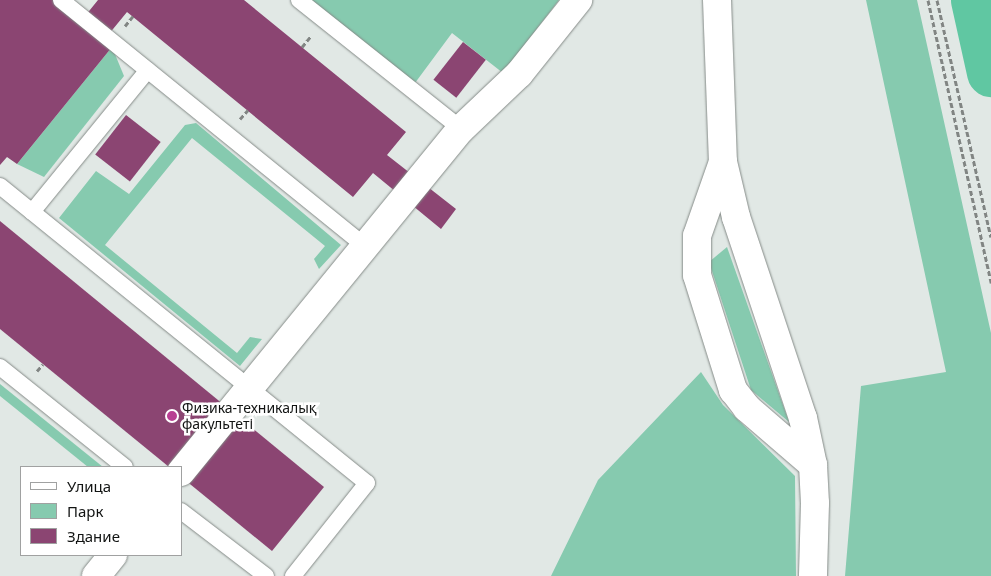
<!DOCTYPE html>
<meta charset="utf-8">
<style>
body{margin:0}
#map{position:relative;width:991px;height:576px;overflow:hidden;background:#e1e8e5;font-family:"Noto Sans",sans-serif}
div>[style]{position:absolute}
.green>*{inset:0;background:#86caaf}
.river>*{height:49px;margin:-24.5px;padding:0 24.5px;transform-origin:24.5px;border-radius:24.5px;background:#60c7a2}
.building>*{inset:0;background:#8b4572;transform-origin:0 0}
.path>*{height:3px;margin-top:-1.5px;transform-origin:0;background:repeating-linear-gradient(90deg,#818583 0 5px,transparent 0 7.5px)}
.roads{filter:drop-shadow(0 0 1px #858b88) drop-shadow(0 0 1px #858b88)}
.lane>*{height:16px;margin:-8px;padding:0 8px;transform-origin:8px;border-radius:8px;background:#fff}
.street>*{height:28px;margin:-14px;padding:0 14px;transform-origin:14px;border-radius:14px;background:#fff}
.dots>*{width:14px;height:14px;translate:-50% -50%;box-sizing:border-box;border:2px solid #fff;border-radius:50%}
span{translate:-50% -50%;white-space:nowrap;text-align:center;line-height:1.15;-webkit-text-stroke:5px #fff;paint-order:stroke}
.poi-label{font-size:14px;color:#121413}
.left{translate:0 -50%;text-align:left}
.legend{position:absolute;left:20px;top:466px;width:162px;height:90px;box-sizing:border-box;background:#fff;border:1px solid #a0a1a1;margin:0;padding:6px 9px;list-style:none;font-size:15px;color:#121413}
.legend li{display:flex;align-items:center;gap:10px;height:25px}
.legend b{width:25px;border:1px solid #a0a1a1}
</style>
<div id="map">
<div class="green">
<div style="clip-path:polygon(310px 0,559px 0,503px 73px,452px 33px,415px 83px)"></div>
<div style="clip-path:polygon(866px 0,917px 0,991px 333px,991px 576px,845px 576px,861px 386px,946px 372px)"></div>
<div style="clip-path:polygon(112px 47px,124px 76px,44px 177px,17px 164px)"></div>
<div style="clip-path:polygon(196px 123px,341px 245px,319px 269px,314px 259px,325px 246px,192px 138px,105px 245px,237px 353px,250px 337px,262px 339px,240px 366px,59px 218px,96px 171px,129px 194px,185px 125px)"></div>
<div style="clip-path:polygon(727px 247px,789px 422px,751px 390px,709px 262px)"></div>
<div style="clip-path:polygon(701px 372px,723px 405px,795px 476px,796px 576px,551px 576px,598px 480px)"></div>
<div style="clip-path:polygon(0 384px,103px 467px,88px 467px,0 396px)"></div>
</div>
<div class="river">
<div style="left:975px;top:0;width:74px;rotate:77.5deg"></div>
</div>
<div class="building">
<div style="clip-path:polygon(0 0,55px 0,81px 21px,98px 0,244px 0,406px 132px,387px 155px,456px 209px,441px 229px,373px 173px,353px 197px,127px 12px,104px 40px,112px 47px,17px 164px,7px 157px,0 165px)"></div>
<div style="left:463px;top:42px;width:29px;height:48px;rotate:38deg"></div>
<div style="left:126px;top:115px;width:44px;height:50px;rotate:38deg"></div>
<div style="clip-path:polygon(0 221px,324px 487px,272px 551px,0 329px)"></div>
</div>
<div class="path">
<div style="left:928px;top:0;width:290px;rotate:77.4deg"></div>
<div style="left:937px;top:0;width:243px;rotate:77.2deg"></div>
<div style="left:125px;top:26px;width:13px;rotate:-51deg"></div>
<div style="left:302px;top:47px;width:14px;rotate:-51deg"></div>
<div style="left:240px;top:119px;width:12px;rotate:-48deg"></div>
<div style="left:37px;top:371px;width:9px;rotate:-49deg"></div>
</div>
<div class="roads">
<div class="lane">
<div style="left:61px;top:0;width:391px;rotate:39deg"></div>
<div style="left:299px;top:0;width:207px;rotate:38.5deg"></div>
<div style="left:0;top:186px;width:472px;rotate:39deg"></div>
<div style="left:367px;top:483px;width:119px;rotate:128.5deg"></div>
<div style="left:32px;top:212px;width:183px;rotate:-50.8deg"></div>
<div style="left:0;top:367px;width:160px;rotate:38.7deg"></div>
<div style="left:181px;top:511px;width:107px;rotate:37.4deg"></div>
</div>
<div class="street">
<div style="left:717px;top:0;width:162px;rotate:87.9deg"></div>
<div style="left:723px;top:162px;width:57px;rotate:76.7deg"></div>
<div style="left:736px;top:217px;width:212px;rotate:71.6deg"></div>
<div style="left:803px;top:418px;width:48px;rotate:78deg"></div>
<div style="left:813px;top:465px;width:38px;rotate:87deg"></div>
<div style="left:815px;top:503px;width:73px;rotate:91.6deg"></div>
<div style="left:723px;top:162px;width:78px;rotate:109.4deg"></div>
<div style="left:697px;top:236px;width:39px;rotate:90deg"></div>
<div style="left:697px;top:275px;width:121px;rotate:72.6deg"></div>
<div style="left:733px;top:390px;width:23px;rotate:52deg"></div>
<div style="left:747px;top:408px;width:87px;rotate:40.8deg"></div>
<div style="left:181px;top:472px;width:443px;rotate:-50.8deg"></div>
<div style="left:461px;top:129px;width:80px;rotate:-43.5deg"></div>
<div style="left:519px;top:74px;width:95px;rotate:-51.4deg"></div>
<div style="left:96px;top:576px;width:27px;rotate:-51deg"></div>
</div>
</div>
<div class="dots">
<div style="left:172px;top:416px;background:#b83f92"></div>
</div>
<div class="poi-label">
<span class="left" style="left:182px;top:416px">Физика-техникалық<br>факультеті</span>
</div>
<ul class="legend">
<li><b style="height:6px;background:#fff"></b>Улица</li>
<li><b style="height:14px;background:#86caaf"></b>Парк</li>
<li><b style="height:14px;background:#8b4572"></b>Здание</li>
</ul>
</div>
